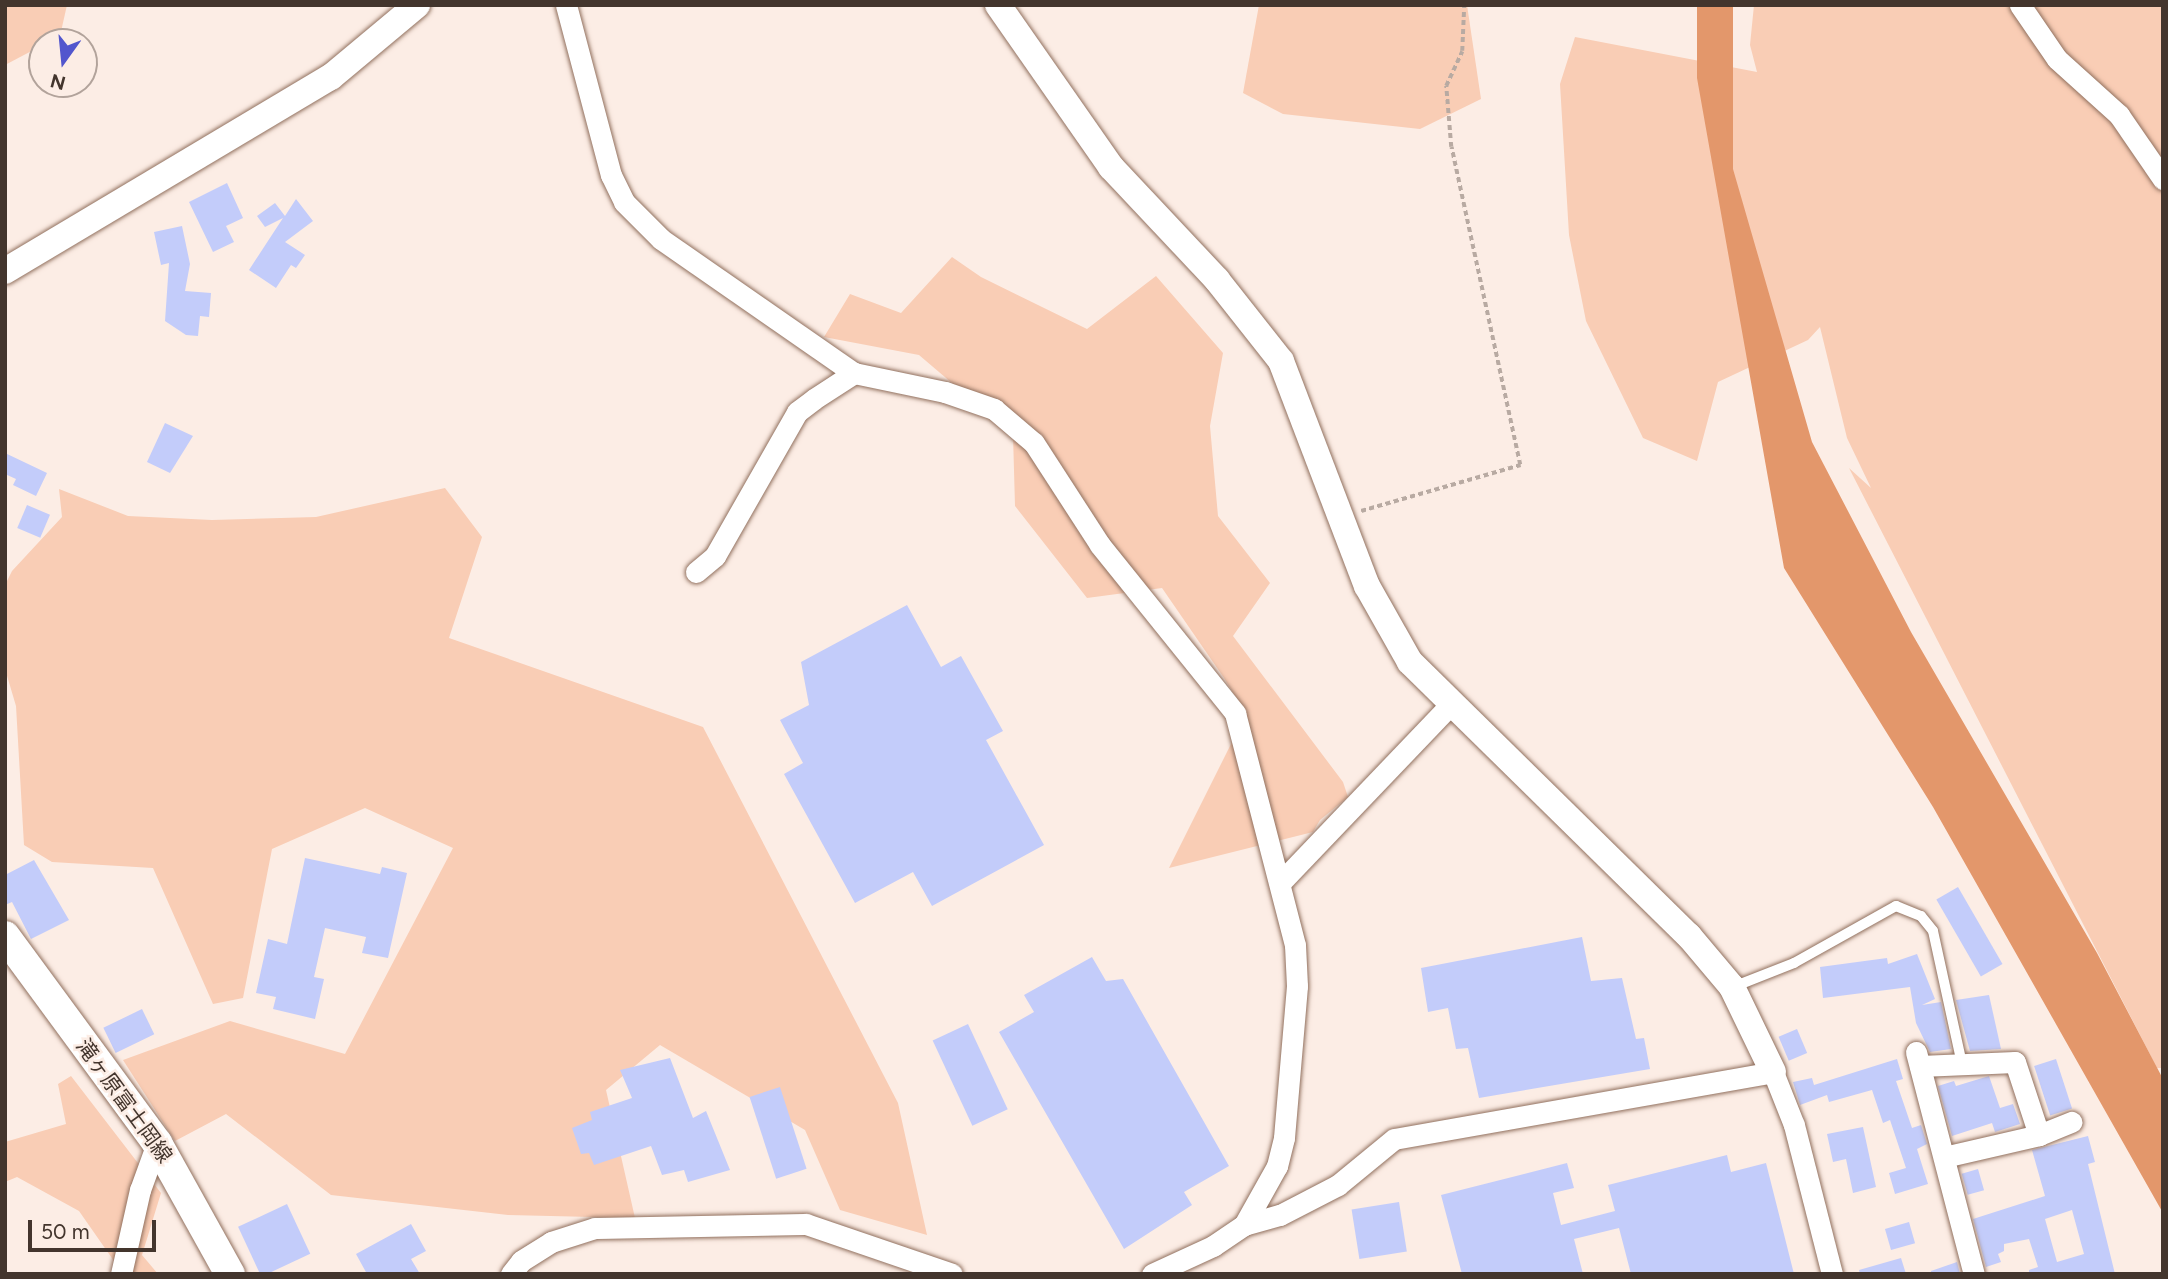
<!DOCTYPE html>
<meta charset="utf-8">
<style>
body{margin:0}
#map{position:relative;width:2168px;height:1279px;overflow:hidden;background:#fcede5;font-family:Figtree,"Noto Sans JP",sans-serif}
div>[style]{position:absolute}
.green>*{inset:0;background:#f9cdb5}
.water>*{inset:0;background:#e3976b}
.building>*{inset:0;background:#c3ccfa;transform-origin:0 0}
.path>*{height:3.5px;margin-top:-1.75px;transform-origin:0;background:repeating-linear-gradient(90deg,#b8aaa2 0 5px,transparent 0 8.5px)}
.roads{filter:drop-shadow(0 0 2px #91705e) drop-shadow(0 0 2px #91705e)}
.service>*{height:10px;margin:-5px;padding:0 5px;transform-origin:5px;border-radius:5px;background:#fff}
.minor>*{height:21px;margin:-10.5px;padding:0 10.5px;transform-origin:10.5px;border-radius:10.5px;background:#fff}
.tertiary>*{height:26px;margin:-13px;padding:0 13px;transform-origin:13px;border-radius:13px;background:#fff}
.secondary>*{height:30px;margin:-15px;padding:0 15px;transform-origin:15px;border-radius:15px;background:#fff}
span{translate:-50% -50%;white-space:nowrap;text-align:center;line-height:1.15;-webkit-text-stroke:5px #fcede5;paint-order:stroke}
.street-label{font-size:21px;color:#43352d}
.frame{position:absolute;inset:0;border:7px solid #43352d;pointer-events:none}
.north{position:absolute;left:28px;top:28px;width:70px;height:70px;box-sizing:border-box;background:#fcede5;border:2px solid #b2a39b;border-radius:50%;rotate:195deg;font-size:19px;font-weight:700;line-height:28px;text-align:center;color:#43352d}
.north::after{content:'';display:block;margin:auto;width:24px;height:32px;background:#5256cd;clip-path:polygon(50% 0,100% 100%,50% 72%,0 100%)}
.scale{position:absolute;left:28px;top:1220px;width:128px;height:32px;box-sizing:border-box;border:4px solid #43352d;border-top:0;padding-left:9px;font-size:21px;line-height:24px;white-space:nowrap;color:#43352d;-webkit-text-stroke:5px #fcede5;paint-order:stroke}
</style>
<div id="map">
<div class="green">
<div style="clip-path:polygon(5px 5px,67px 5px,60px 36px,5px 65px)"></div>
<div style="clip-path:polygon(1259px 5px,1467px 5px,1481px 99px,1420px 129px,1283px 114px,1243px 93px)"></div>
<div style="clip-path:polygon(1754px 5px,2163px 5px,2163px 1068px,2157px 1068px,1849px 468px,1871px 488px,1847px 438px,1820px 327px,1808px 340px,1718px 382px,1697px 461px,1643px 438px,1586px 321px,1569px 235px,1560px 84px,1575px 37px,1757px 72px,1750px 45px)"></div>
<div style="clip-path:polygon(952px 257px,981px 277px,1087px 329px,1156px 276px,1223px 353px,1210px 426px,1218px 516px,1270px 583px,1233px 636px,1343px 782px,1348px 797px,1320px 820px,1313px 832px,1169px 868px,1246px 714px,1224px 678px,1162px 588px,1087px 598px,1015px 506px,1013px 435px,919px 355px,824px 337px,850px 294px,901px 313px)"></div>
<div style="clip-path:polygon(445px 488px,482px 537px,449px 638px,703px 727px,898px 1103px,927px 1235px,840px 1210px,805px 1130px,660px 1045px,606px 1090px,635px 1218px,508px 1215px,331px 1195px,226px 1114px,175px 1141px,123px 1060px,230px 1021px,345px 1054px,453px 848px,365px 808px,272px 849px,243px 998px,213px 1004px,153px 868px,52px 862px,24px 845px,16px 706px,5px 669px,5px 585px,12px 571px,62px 517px,59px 489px,128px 516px,212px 520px,316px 517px)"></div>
<div style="clip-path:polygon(71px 1076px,161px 1193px,142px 1255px,158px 1274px,117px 1274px,116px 1264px,79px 1211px,17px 1177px,5px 1182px,5px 1142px,66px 1124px,58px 1084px)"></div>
</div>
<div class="water">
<div style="clip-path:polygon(1697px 5px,1733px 5px,1733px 169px,1812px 442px,1911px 632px,2097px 953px,2163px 1079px,2163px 1213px,1933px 807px,1784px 568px,1697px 78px)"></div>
</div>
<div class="building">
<div style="clip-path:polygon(227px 183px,243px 218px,226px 226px,234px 242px,213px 252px,189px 202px)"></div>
<div style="clip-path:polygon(296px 199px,313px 221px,285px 242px,305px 255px,296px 268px,291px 265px,276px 288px,249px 270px,283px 218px,265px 227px,257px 216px,275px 203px,285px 216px)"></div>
<div style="clip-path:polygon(182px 226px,190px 264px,185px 291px,211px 293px,209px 317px,200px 316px,198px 336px,186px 335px,165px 321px,169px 263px,161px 265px,154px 232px)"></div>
<div style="clip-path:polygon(165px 423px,193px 436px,170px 473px,147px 462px)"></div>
<div style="clip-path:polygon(5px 453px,47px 473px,36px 496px,13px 485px,16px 479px,5px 474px)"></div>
<div style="left:27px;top:505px;width:25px;height:25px;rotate:23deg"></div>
<div style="clip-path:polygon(907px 605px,941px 667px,961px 656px,1003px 731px,986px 740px,1044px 845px,932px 906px,913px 872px,855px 903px,784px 774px,803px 763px,780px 720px,809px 705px,801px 662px)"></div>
<div style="clip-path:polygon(305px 858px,380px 874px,382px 867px,407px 873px,388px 958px,362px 953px,366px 937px,325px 928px,314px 977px,324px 979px,315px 1019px,273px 1009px,276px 997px,256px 993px,268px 939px,287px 944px)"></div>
<div style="clip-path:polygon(34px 860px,69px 920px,31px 939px,12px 902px,5px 905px,5px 875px)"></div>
<div style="left:1958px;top:887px;width:89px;height:25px;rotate:60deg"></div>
<div style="clip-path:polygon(1582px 937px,1591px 981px,1622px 978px,1636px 1039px,1644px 1038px,1650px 1069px,1479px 1098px,1468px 1048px,1456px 1049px,1448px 1008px,1428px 1012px,1421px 968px)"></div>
<div style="clip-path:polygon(1917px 954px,1935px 999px,1922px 1005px,1941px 1002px,1951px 1049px,1930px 1052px,1916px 1023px,1910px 987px,1823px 998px,1820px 967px,1887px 958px,1888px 964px)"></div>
<div style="clip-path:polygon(1092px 957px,1106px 981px,1123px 979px,1229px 1166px,1184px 1192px,1192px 1205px,1124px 1249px,999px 1032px,1034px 1012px,1024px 995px)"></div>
<div style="clip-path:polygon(1989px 995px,2001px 1049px,1970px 1051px,1956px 1000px)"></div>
<div style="left:142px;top:1009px;width:28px;height:43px;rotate:64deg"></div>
<div style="left:968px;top:1024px;width:94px;height:39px;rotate:65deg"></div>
<div style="left:1797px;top:1029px;width:26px;height:20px;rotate:67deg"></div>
<div style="clip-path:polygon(670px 1058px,693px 1118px,706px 1111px,730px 1170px,688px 1182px,684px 1170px,662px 1175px,651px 1146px,594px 1165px,589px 1153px,581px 1154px,572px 1128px,592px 1120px,590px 1112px,632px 1098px,620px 1070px)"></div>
<div style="clip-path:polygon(1897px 1059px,1903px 1079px,1896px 1081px,1912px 1128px,1921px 1125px,1927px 1144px,1917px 1149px,1928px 1184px,1895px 1194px,1889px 1173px,1906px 1168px,1890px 1120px,1883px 1123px,1872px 1090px,1829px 1102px,1827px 1095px,1800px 1105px,1793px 1082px,1812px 1078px,1814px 1085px)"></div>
<div style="left:2056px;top:1059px;width:52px;height:23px;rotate:72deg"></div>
<div style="clip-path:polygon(1989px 1076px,2000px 1108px,2013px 1104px,2020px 1124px,1995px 1132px,1992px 1123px,1952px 1136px,1938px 1086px,1954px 1081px,1956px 1086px)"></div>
<div style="left:780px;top:1087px;width:86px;height:32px;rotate:72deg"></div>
<div style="clip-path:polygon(1863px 1127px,1876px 1187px,1853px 1193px,1846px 1159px,1833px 1162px,1827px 1134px)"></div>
<div style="clip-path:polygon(evenodd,2088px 1136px,2095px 1162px,2088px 1164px,2115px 1274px,2029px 1274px,2029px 1270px,2038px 1267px,2029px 1239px,2004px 1244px,2004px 1251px,1998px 1254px,2001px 1262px,1986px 1267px,1973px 1219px,2045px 1196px,2032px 1150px,2088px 1136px,2072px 1210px,2084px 1254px,2057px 1262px,2045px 1219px,2072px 1210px)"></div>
<div style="clip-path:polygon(1727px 1155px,1731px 1172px,1766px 1163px,1794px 1274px,1631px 1274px,1619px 1228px,1574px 1239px,1583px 1274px,1462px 1274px,1441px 1195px,1567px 1163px,1574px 1188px,1553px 1193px,1561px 1225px,1615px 1211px,1608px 1185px)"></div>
<div style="left:1978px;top:1169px;width:22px;height:17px;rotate:74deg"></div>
<div style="left:1399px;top:1202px;width:50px;height:48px;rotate:81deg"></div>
<div style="left:287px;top:1204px;width:55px;height:54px;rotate:65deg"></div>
<div style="left:1909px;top:1222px;width:22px;height:25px;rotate:74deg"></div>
<div style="clip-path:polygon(411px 1224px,426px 1251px,411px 1259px,420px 1274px,367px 1274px,356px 1254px)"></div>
<div style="clip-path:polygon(1901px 1258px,1906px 1274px,1860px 1274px,1859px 1270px)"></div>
<div style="clip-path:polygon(1957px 1262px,1960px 1274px,1931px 1274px,1931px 1271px)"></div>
</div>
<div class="path">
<div style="left:1361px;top:511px;width:166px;rotate:-16.1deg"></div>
<div style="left:1520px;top:465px;width:325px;rotate:-102.2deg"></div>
<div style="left:1451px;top:147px;width:61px;rotate:-94.7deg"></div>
<div style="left:1446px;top:86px;width:38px;rotate:-65deg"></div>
<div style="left:1462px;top:51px;width:46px;rotate:-87.5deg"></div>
</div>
<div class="roads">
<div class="service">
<div style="left:1733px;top:987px;width:66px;rotate:-21.5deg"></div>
<div style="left:1794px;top:963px;width:117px;rotate:-29.2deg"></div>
<div style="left:1896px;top:906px;width:27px;rotate:22deg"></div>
<div style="left:1921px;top:916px;width:19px;rotate:51deg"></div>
<div style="left:1933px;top:931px;width:136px;rotate:77.7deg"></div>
</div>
<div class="minor">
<div style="left:566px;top:5px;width:176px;rotate:75.2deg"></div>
<div style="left:611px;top:175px;width:30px;rotate:64deg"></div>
<div style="left:624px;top:202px;width:52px;rotate:45deg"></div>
<div style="left:661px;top:239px;width:235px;rotate:34.8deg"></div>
<div style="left:2020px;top:5px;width:65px;rotate:55.6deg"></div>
<div style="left:2057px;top:59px;width:84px;rotate:42.1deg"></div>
<div style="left:2119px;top:115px;width:78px;rotate:55.5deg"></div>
<div style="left:696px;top:572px;width:25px;rotate:-40deg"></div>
<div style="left:715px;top:556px;width:166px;rotate:-60.3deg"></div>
<div style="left:797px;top:412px;width:21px;rotate:-37deg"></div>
<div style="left:814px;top:399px;width:48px;rotate:-33deg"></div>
<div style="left:854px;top:373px;width:93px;rotate:11.8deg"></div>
<div style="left:945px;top:392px;width:52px;rotate:19.1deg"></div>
<div style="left:994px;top:409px;width:52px;rotate:40.4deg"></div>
<div style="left:1034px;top:443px;width:121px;rotate:57.1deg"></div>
<div style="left:1100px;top:545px;width:216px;rotate:51.2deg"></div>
<div style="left:1235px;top:713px;width:240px;rotate:75.5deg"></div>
<div style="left:1295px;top:945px;width:41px;rotate:87.2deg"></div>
<div style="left:1297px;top:986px;width:153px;rotate:94.9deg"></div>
<div style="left:1284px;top:1138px;width:29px;rotate:104deg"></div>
<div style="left:1277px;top:1166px;width:68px;rotate:119.2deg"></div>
<div style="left:1244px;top:1225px;width:37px;rotate:146deg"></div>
<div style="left:1213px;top:1246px;width:67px;rotate:155.3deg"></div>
<div style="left:1281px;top:882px;width:246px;rotate:-46.3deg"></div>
<div style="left:1916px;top:1052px;width:229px;rotate:75.4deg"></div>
<div style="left:1920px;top:1066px;width:95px;rotate:-2.4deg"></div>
<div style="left:2015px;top:1062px;width:77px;rotate:71.8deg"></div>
<div style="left:1944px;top:1157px;width:98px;rotate:-13deg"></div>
<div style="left:2039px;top:1135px;width:35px;rotate:-22deg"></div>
<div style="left:1244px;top:1225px;width:37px;rotate:-16deg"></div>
<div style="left:1280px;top:1215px;width:65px;rotate:-27.3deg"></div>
<div style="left:1338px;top:1185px;width:72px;rotate:-39.4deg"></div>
<div style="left:1394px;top:1139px;width:385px;rotate:-10deg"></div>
<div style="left:1773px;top:1072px;width:57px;rotate:68.4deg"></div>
<div style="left:1794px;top:1125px;width:154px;rotate:75.7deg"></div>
<div style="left:121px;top:1274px;width:86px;rotate:-77.3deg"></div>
<div style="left:140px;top:1190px;width:50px;rotate:-70.1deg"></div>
<div style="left:511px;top:1274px;width:16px;rotate:-52deg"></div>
<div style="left:521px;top:1261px;width:36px;rotate:-32deg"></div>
<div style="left:551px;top:1242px;width:46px;rotate:-17.7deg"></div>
<div style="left:595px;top:1228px;width:211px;rotate:-1.1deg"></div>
<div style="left:806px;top:1224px;width:154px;rotate:18.9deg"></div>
</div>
<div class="tertiary">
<div style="left:998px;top:5px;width:198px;rotate:55.1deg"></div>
<div style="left:1111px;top:167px;width:155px;rotate:46.8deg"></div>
<div style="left:1217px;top:280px;width:103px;rotate:51.7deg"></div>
<div style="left:1281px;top:361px;width:241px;rotate:69.1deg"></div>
<div style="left:1367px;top:586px;width:87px;rotate:60.5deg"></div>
<div style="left:1410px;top:662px;width:391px;rotate:44.5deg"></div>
<div style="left:1689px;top:936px;width:67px;rotate:49.9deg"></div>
<div style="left:1732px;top:987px;width:94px;rotate:64.2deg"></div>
<div style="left:5px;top:271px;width:379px;rotate:-30.8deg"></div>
<div style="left:331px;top:77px;width:112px;rotate:-39.9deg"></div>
</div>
<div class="secondary">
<div style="left:5px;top:936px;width:257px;rotate:53.7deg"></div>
<div style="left:157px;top:1143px;width:150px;rotate:60.9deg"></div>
</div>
</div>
<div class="street-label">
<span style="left:124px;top:1101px;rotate:54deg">滝ヶ原富士岡線</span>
</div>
<div class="frame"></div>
<div class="north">N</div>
<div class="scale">50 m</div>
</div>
